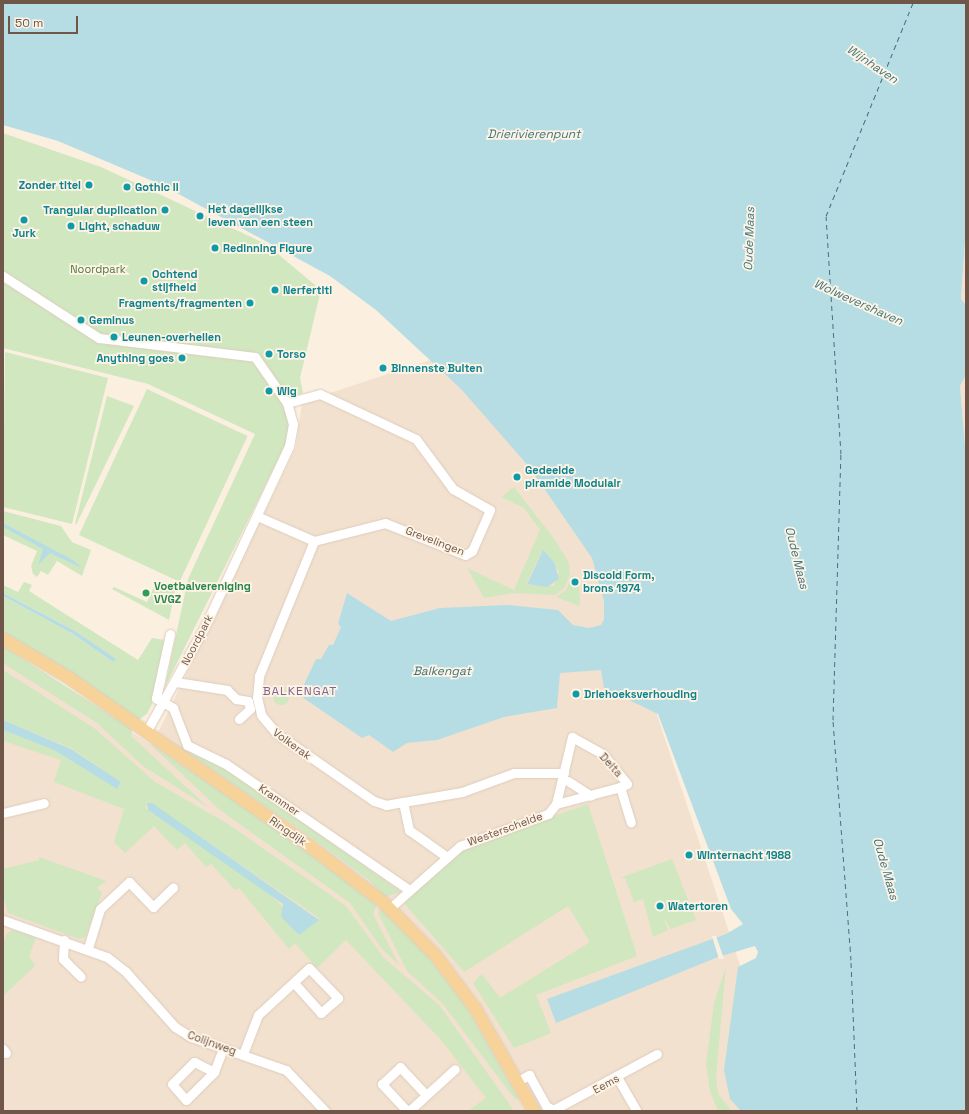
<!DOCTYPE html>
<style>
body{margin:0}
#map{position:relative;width:969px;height:1114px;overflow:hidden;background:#fbf0e0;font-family:"Space Grotesk",sans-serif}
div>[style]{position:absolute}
.residential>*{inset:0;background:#f2e1cf}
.green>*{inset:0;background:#d0e7c0;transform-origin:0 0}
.round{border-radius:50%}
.water>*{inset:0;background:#b6dde3}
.pier>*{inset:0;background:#fbf0e0}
.ferry>*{height:1px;margin-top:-0.5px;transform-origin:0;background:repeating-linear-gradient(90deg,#41737c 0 5px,transparent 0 9px)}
.roads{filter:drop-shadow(0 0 1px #deccbd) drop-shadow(0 0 1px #deccbd)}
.minor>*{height:9px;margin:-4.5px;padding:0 4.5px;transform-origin:4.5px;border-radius:4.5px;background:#fff}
.major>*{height:12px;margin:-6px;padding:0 6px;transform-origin:6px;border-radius:6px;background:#f7d39a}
.dots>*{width:11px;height:11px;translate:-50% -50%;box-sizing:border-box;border:2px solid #fef4e5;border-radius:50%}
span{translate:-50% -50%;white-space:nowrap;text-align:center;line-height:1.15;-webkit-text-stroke:3.5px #fef4e5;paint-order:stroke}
.culture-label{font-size:11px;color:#0d838f;font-weight:700}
.right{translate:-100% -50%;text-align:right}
.left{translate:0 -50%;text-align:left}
.park-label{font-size:11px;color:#557a44}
.street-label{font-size:11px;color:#705649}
.leisure-label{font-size:11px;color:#27864d;font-weight:700}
.water-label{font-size:12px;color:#41737c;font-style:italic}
.neighbourhood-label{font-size:12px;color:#826493;letter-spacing:1px}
.frame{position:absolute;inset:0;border:4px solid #705649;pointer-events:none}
.scale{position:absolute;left:8px;top:16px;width:70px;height:18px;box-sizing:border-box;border:2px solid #705649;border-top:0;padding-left:5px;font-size:12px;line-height:14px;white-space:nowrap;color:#705649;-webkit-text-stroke:3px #fef4e5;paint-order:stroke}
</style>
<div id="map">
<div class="residential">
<div style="clip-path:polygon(966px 227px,966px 305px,961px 299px)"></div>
<div style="clip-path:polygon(437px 358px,604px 555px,743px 974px,795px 1111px,3px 1111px,3px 652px,152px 745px,296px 447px,302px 402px)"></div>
<div style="clip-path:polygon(966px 375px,966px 457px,960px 386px)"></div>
</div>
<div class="green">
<div style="clip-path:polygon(3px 133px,101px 167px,266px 244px,321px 290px,300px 378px,303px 393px,295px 396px,285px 446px,165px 687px,188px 579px,255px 434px,148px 384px,3px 348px)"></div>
<div style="clip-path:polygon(5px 352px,108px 378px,72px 524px,3px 507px)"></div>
<div style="left:147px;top:389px;width:111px;height:161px;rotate:25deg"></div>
<div style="clip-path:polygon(107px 396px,134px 406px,76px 525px,75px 524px)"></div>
<div style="clip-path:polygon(evenodd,514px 487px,555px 540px,569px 563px,570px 575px,564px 588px,555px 595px,513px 593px,484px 598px,467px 568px,514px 590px,540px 530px,524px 508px,501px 497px,514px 487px,541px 553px,559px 571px,554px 586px,526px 584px,541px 553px)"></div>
<div style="clip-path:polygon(3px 511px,61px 526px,72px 542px,91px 550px,82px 576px,57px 561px,48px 575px,41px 571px,37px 577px,33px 574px,31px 566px,37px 551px,3px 535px)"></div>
<div style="clip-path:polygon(573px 574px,579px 584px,580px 606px,556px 597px,566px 590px)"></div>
<div style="clip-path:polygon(157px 581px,175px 591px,169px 620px,112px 589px,114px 587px,147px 602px)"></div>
<div style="clip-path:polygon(24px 582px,32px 585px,29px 591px,138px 660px,152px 638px,165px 640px,152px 704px,147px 714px,137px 721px,3px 633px,3px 596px,73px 634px,113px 662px,115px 659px,75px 631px,3px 593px,3px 585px,18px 592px)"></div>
<div style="clip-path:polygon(3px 646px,132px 729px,131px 736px,208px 807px,143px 766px,97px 723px,3px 663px)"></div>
<div style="clip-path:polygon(evenodd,3px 670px,94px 728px,155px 782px,228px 824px,346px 906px,384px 958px,440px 1006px,514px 1111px,468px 1111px,486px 1098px,442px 1041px,346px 940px,317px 968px,295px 943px,289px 949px,239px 888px,235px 890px,211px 864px,206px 867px,185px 843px,177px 850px,154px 826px,125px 853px,114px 842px,124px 809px,54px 782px,61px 760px,3px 741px,3px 730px,54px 750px,117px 789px,121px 782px,71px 748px,3px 720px,3px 670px,149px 802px,319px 918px,319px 920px,283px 907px,270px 894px,148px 810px,145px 807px,149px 802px)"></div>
<div class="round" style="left:273px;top:689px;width:16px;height:16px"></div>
<div style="clip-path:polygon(170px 741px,229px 770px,401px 892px,384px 897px,370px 881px,308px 835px)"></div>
<div style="clip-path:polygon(149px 743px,266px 822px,377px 904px,373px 914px,399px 965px,382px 949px,350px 903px,220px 810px)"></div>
<div style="clip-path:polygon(588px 804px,637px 956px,536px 995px,551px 1033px,514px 1048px,473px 983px,482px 974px,500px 998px,590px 942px,568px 906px,464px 972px,403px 902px,465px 847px)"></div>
<div style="clip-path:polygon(39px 857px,106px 881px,97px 888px,102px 893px,85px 937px,79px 939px,8px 913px,3px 896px,3px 869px,39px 860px)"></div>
<div style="clip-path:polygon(672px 859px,696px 920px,671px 929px,663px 917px,668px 930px,653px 937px,643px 899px,634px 902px,625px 878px,620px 878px)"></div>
<div style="clip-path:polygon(381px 907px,425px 953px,464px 1003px,519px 1099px,515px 1099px,442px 1003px,407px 971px,378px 913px)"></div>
<div style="clip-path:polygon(13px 930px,36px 938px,29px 956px,35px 966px,3px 996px,3px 944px,7px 933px)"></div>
<div style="clip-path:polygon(726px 967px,716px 1076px,718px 1094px,732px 1111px,718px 1111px,710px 1091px,706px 1064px,714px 1003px)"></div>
</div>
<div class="water">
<div style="clip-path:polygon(3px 3px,966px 3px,966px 227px,961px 299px,966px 305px,966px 375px,960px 386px,966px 457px,966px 1111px,741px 1111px,730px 1099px,724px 1070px,738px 967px,756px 958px,758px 952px,755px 946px,718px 957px,556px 1023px,547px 999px,726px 934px,743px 924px,731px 909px,658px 714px,604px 688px,601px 670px,560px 673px,557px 708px,504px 717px,437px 740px,407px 743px,393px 752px,369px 735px,362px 738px,299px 695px,316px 659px,321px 659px,329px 645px,333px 645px,341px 627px,338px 624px,347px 593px,391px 621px,440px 608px,507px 605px,558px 610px,573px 625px,589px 628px,601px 625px,604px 619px,604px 601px,592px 558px,530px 468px,461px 389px,376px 310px,330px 276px,162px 185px,58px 141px,3px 125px)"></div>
<div style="clip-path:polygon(3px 523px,73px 560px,82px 568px,50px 553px,38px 565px,43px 549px,3px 527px)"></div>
<div style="clip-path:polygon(543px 550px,554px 562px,559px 579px,547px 587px,527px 584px)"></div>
<div style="clip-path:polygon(3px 593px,75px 631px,116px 659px,113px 662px,73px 634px,3px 596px)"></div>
<div style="clip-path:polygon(3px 720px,71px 749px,121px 782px,117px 789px,54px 750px,3px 730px)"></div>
<div style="clip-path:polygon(147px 803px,152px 803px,319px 920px,299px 935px,281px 917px,283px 904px,148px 810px)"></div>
</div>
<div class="pier">
<div style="clip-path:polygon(712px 936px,716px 936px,724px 959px,719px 959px)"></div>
</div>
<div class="ferry">
<div style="left:857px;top:1111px;width:151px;rotate:-92.3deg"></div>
<div style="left:851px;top:960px;width:241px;rotate:-94.3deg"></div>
<div style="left:833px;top:720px;width:266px;rotate:-88.3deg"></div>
<div style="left:841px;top:454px;width:238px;rotate:-93.6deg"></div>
<div style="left:826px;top:216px;width:230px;rotate:-67.8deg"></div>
</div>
<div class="roads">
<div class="minor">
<div style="left:3px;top:276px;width:114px;rotate:32.9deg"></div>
<div style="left:99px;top:338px;width:157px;rotate:6.9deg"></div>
<div style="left:255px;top:357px;width:56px;rotate:55.2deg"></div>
<div style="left:287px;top:403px;width:22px;rotate:74deg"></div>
<div style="left:293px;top:424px;width:22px;rotate:100deg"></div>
<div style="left:289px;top:446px;width:201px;rotate:115deg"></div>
<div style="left:204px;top:628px;width:119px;rotate:119.1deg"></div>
<div style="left:257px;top:516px;width:62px;rotate:23.7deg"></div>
<div style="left:314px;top:541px;width:73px;rotate:-14.2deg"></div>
<div style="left:385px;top:523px;width:86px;rotate:21.8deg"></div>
<div style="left:465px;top:555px;width:8px;rotate:-30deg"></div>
<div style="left:472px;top:551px;width:45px;rotate:-66.3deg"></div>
<div style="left:490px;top:510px;width:43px;rotate:-150.4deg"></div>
<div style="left:453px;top:489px;width:62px;rotate:-126.5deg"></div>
<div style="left:416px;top:439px;width:106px;rotate:-154.9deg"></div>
<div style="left:320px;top:394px;width:34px;rotate:165deg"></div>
<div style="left:314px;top:541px;width:146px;rotate:112.2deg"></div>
<div style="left:259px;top:676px;width:21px;rotate:95deg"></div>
<div style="left:257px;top:697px;width:18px;rotate:77deg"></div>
<div style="left:261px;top:715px;width:23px;rotate:50deg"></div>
<div style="left:276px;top:733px;width:119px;rotate:34.8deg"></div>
<div style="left:374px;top:801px;width:13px;rotate:18deg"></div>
<div style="left:386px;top:805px;width:17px;rotate:-10deg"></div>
<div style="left:403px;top:802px;width:29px;rotate:78deg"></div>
<div style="left:409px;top:830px;width:47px;rotate:35.4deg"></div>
<div style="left:170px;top:634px;width:66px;rotate:102.3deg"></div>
<div style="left:156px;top:698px;width:20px;rotate:30deg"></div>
<div style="left:173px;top:708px;width:40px;rotate:69deg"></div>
<div style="left:187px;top:745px;width:43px;rotate:26deg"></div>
<div style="left:226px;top:764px;width:222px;rotate:34.5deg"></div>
<div style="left:176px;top:682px;width:52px;rotate:8.9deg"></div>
<div style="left:227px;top:690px;width:13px;rotate:45deg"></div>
<div style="left:236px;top:699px;width:12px;rotate:9deg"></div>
<div style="left:248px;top:701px;width:8px;rotate:76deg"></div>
<div style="left:250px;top:709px;width:15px;rotate:138deg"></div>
<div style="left:568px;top:781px;width:27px;rotate:33deg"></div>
<div style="left:403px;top:802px;width:60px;rotate:-9.6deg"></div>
<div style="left:462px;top:792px;width:55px;rotate:-20.1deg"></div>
<div style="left:514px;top:773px;width:50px"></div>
<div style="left:556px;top:804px;width:69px;rotate:-76.6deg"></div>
<div style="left:572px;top:737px;width:35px;rotate:29deg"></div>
<div style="left:603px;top:754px;width:38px;rotate:51deg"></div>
<div style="left:627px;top:784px;width:8px;rotate:157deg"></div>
<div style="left:620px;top:787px;width:37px;rotate:73deg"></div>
<div style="left:3px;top:813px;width:42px;rotate:-13.7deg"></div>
<div style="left:390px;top:908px;width:94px;rotate:-41.5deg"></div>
<div style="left:460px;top:846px;width:94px;rotate:-20deg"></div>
<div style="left:548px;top:814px;width:13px;rotate:-51deg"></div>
<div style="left:556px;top:804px;width:66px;rotate:-14.9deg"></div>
<div style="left:3px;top:920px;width:110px;rotate:19.6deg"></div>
<div style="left:107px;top:957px;width:24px;rotate:38deg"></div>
<div style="left:126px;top:972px;width:74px;rotate:48.3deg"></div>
<div style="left:175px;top:1027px;width:19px;rotate:32deg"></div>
<div style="left:191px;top:1037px;width:101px;rotate:19.2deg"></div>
<div style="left:286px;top:1070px;width:57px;rotate:46.4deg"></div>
<div style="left:64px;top:940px;width:19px;rotate:93deg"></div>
<div style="left:63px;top:959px;width:25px;rotate:45deg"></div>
<div style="left:88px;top:948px;width:41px;rotate:-72.9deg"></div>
<div style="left:100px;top:909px;width:40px;rotate:-43deg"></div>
<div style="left:129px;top:882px;width:35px;rotate:46deg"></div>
<div style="left:153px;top:907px;width:28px;rotate:-44deg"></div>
<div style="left:3px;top:1049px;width:5px;rotate:53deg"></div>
<div style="left:243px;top:1054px;width:42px;rotate:-69deg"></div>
<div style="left:258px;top:1015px;width:69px;rotate:-42.7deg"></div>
<div style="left:309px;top:968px;width:42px;rotate:46deg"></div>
<div style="left:338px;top:998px;width:23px;rotate:139deg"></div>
<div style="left:321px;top:1013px;width:40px;rotate:-132deg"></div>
<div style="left:214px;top:1072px;width:22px;rotate:-153deg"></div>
<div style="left:194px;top:1062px;width:31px;rotate:135deg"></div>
<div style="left:172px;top:1084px;width:21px;rotate:49deg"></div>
<div style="left:186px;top:1100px;width:40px;rotate:-45deg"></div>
<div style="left:214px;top:1072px;width:26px;rotate:-69deg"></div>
<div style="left:617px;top:1077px;width:39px;rotate:60deg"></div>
<div style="left:518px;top:1081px;width:13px;rotate:-29deg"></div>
<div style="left:529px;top:1075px;width:35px;rotate:61deg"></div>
<div style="left:546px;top:1106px;width:8px;rotate:30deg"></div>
<div style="left:553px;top:1110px;width:118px;rotate:-28.3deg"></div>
<div style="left:407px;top:1111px;width:37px;rotate:-133deg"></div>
<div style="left:382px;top:1084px;width:25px;rotate:-43deg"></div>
<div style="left:400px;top:1067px;width:38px;rotate:47deg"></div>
<div style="left:409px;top:1111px;width:62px;rotate:-42.4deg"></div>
</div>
<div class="major">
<div style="left:3px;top:639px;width:77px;rotate:30.6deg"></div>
<div style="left:69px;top:678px;width:295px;rotate:34.9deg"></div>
<div style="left:311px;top:847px;width:91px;rotate:37.4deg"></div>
<div style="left:383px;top:902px;width:76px;rotate:45.5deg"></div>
<div style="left:436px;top:956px;width:65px;rotate:53.1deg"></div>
<div style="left:475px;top:1008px;width:119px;rotate:60.2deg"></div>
</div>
</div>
<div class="dots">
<div style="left:89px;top:185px;background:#0f9aa8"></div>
<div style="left:127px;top:187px;background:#0f9aa8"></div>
<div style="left:165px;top:210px;background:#0f9aa8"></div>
<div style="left:200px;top:216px;background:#0f9aa8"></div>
<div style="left:24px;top:220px;background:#0f9aa8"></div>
<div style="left:71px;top:226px;background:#0f9aa8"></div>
<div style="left:215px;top:248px;background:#0f9aa8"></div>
<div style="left:144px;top:281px;background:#0f9aa8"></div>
<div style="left:275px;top:290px;background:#0f9aa8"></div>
<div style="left:250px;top:303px;background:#0f9aa8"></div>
<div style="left:81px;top:320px;background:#0f9aa8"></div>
<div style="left:114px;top:337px;background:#0f9aa8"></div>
<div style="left:269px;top:354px;background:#0f9aa8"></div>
<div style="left:182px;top:358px;background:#0f9aa8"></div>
<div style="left:383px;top:368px;background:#0f9aa8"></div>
<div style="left:269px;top:391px;background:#0f9aa8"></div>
<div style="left:517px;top:477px;background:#0f9aa8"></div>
<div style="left:575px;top:582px;background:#0f9aa8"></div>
<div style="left:146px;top:593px;background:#2e9e5b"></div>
<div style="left:576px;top:694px;background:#0f9aa8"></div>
<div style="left:689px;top:855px;background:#0f9aa8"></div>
<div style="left:660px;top:906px;background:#0f9aa8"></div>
</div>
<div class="culture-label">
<span class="right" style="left:81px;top:185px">Zonder titel</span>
<span class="left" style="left:135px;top:187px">Gothic II</span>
<span class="right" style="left:157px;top:210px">Trangular duplication</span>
<span class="left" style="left:208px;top:216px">Het dagelijkse<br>leven van een steen</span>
<span class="left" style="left:79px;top:226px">Light, schaduw</span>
<span style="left:24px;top:233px">Jurk</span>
<span class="left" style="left:223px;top:248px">Redinning Figure</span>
<span class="left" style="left:152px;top:281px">Ochtend<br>stijfheid</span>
<span class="left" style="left:283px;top:290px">Nerfertiti</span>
<span class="right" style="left:242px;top:303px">Fragments/fragmenten</span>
<span class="left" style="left:89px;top:320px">Geminus</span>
<span class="left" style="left:122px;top:337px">Leunen-overhellen</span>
<span class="left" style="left:277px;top:354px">Torso</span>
<span class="right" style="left:174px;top:358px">Anything goes</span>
<span class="left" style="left:391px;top:368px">Binnenste Buiten</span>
<span class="left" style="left:277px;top:391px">Wig</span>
<span class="left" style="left:525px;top:477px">Gedeelde<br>piramide Modulair</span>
<span class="left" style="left:583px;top:582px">Discoid Form,<br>brons 1974</span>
<span class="left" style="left:584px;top:694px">Driehoeksverhouding</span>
<span class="left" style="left:697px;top:855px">Winternacht 1988</span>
<span class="left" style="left:668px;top:906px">Watertoren</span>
</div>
<div class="park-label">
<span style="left:98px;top:269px">Noordpark</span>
</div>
<div class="street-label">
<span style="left:435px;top:541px;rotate:21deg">Grevelingen</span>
<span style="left:197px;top:640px;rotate:-63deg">Noordpark</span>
<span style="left:292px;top:744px;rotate:36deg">Volkerak</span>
<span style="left:611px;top:765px;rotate:48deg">Delta</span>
<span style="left:279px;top:800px;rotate:34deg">Krammer</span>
<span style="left:505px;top:829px;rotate:-20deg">Westerschelde</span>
<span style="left:288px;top:831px;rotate:34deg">Ringdijk</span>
<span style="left:212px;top:1043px;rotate:20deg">Colijnweg</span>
<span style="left:606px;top:1084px;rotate:-29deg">Eems</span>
</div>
<div class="leisure-label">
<span class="left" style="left:154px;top:593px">Voetbalvereniging<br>VVGZ</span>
</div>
<div class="water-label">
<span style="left:872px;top:65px;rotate:34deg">Wijnhaven</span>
<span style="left:534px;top:135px">Drierivierenpunt</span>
<span style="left:750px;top:239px;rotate:-88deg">Oude Maas</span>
<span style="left:858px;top:303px;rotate:24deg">Wolwevershaven</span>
<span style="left:796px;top:558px;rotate:76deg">Oude Maas</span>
<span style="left:442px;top:672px">Balkengat</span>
<span style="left:885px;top:869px;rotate:74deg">Oude Maas</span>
</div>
<div class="neighbourhood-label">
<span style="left:300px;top:692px">BALKENGAT</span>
</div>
<div class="frame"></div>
<div class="scale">50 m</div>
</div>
